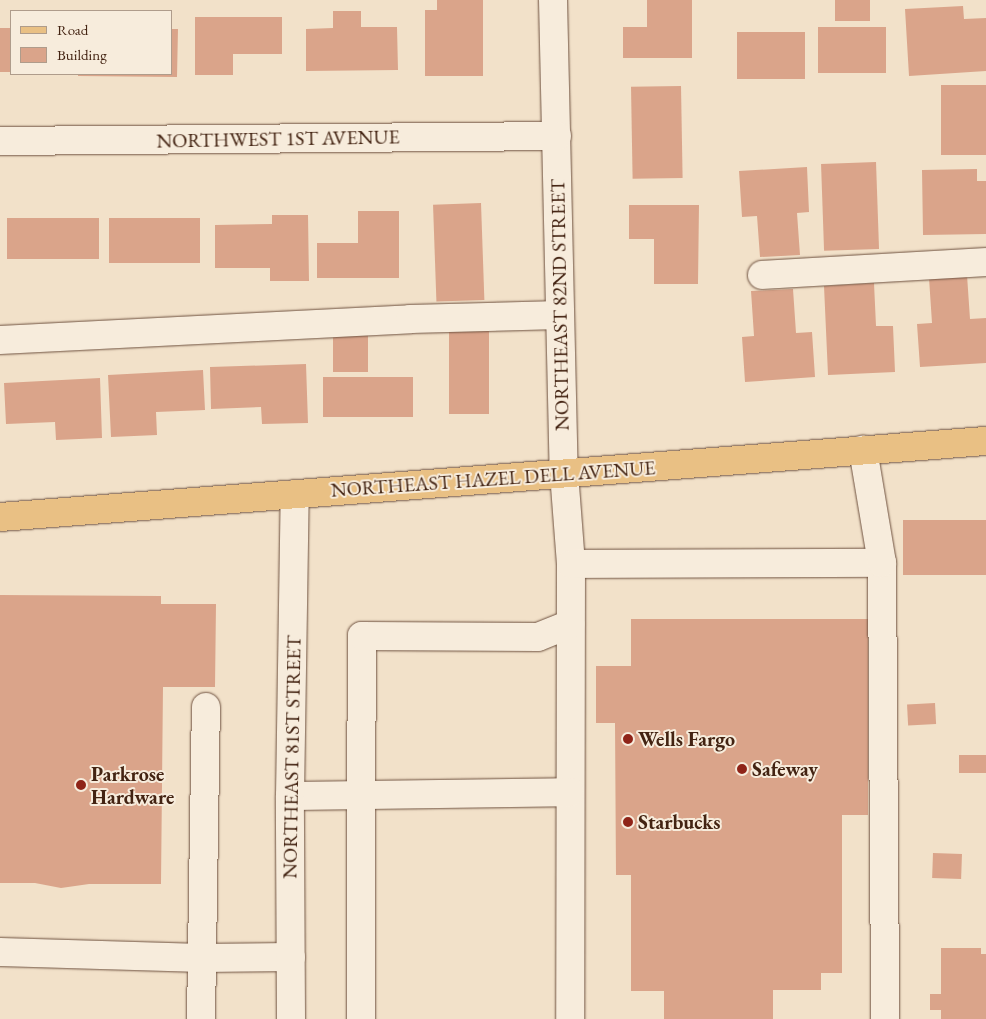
<!DOCTYPE html>
<style>
body{margin:0}
#map{position:relative;width:986px;height:1019px;overflow:hidden;background:#f2e1c9;font-family:"EB Garamond",serif}
div>[style]{position:absolute}
.building>*{inset:0;background:#daa48a;transform-origin:0 0}
.roads{filter:drop-shadow(0 0 1px #6f5240) drop-shadow(0 0 1px #6f5240)}
.minor>*{height:28px;margin:-14px;padding:0 14px;transform-origin:14px;border-radius:14px;background:#f7ecdc}
.major>*{height:28px;margin:-14px;padding:0 14px;transform-origin:14px;border-radius:14px;background:#e9c084}
.dots>*{width:14px;height:14px;translate:-50% -50%;box-sizing:border-box;border:2px solid #f7ecdc;border-radius:50%}
span{translate:-50% -50%;white-space:nowrap;text-align:center;line-height:1.15;-webkit-text-stroke:4px #f7ecdc;paint-order:stroke}
.street-label{font-size:20px;color:#432312}
.poi-label{font-size:20px;color:#432312;font-weight:700}
.left{translate:0 -50%;text-align:left}
.legend{position:absolute;left:10px;top:10px;width:162px;height:65px;box-sizing:border-box;background:#f7ecdc;border:1px solid #af9c8b;margin:0;padding:6px 9px;list-style:none;font-size:15px;color:#432312}
.legend li{display:flex;align-items:center;gap:10px;height:25px}
.legend b{width:25px;border:1px solid #af9c8b}
</style>
<div id="map">
<div class="building">
<div style="clip-path:polygon(437px 0,483px 0,483px 76px,425px 76px,425px 10px,437px 10px)"></div>
<div style="clip-path:polygon(647px 0,692px 0,692px 58px,623px 58px,623px 27px,647px 27px)"></div>
<div style="left:835px;top:0;width:35px;height:21px"></div>
<div style="clip-path:polygon(963px 6px,964px 19px,986px 18px,986px 71px,909px 76px,905px 9px)"></div>
<div style="clip-path:polygon(333px 11px,361px 11px,361px 27px,397px 27px,398px 70px,306px 71px,306px 29px,333px 28px)"></div>
<div style="clip-path:polygon(195px 17px,282px 17px,282px 54px,233px 54px,233px 75px,195px 75px)"></div>
<div style="left:818px;top:27px;width:68px;height:46px"></div>
<div style="left:0;top:28px;width:11px;height:44px"></div>
<div style="clip-path:polygon(171px 29px,178px 29px,177px 77px,78px 76px,78px 74px,171px 74px)"></div>
<div style="left:737px;top:32px;width:68px;height:47px"></div>
<div style="left:986px;top:85px;width:70px;height:45px;rotate:90deg"></div>
<div style="left:681px;top:86px;width:92px;height:50px;rotate:89deg"></div>
<div style="left:876px;top:162px;width:87px;height:55px;rotate:88deg"></div>
<div style="clip-path:polygon(807px 167px,809px 212px,797px 213px,800px 255px,760px 257px,757px 216px,742px 217px,739px 171px)"></div>
<div style="clip-path:polygon(977px 169px,977px 181px,986px 181px,986px 234px,923px 235px,922px 170px)"></div>
<div style="left:481px;top:203px;width:97px;height:48px;rotate:88deg"></div>
<div style="clip-path:polygon(629px 205px,699px 205px,698px 284px,654px 284px,654px 239px,629px 239px)"></div>
<div style="clip-path:polygon(358px 211px,399px 211px,399px 278px,317px 278px,317px 243px,358px 243px)"></div>
<div style="clip-path:polygon(272px 215px,308px 215px,309px 281px,270px 281px,270px 268px,215px 268px,215px 225px,272px 224px)"></div>
<div style="left:7px;top:218px;width:92px;height:41px"></div>
<div style="left:109px;top:218px;width:91px;height:45px"></div>
<div style="clip-path:polygon(967px 275px,970px 319px,986px 318px,986px 363px,920px 367px,917px 324px,932px 323px,929px 278px)"></div>
<div style="clip-path:polygon(874px 283px,876px 326px,893px 326px,895px 372px,828px 375px,824px 286px)"></div>
<div style="clip-path:polygon(793px 289px,796px 333px,812px 332px,815px 377px,745px 382px,742px 337px,754px 336px,751px 291px)"></div>
<div style="left:449px;top:325px;width:40px;height:89px"></div>
<div style="left:333px;top:333px;width:35px;height:39px"></div>
<div style="clip-path:polygon(306px 364px,308px 423px,262px 424px,261px 407px,211px 409px,210px 367px)"></div>
<div style="clip-path:polygon(203px 370px,205px 410px,156px 412px,157px 435px,111px 437px,108px 375px)"></div>
<div style="left:323px;top:377px;width:90px;height:40px"></div>
<div style="clip-path:polygon(100px 378px,102px 438px,56px 440px,55px 422px,6px 424px,4px 383px)"></div>
<div style="left:903px;top:520px;width:83px;height:55px"></div>
<div style="clip-path:polygon(0 595px,161px 596px,161px 604px,216px 604px,215px 687px,163px 687px,161px 884px,89px 884px,61px 888px,35px 883px,0 883px)"></div>
<div style="clip-path:polygon(631px 619px,868px 619px,868px 815px,842px 815px,842px 973px,821px 973px,821px 990px,773px 990px,773px 1019px,664px 1019px,664px 991px,631px 991px,631px 875px,616px 875px,615px 723px,596px 723px,596px 666px,631px 666px)"></div>
<div style="left:935px;top:703px;width:21px;height:28px;rotate:87deg"></div>
<div style="left:986px;top:755px;width:18px;height:27px;rotate:90deg"></div>
<div style="left:933px;top:853px;width:29px;height:25px;rotate:2deg"></div>
<div style="clip-path:polygon(941px 948px,981px 948px,981px 954px,986px 954px,986px 1019px,941px 1019px,941px 1010px,930px 1010px,930px 994px,941px 994px)"></div>
</div>
<div class="roads">
<div class="minor">
<div style="left:553px;top:0;width:473px;rotate:88.7deg"></div>
<div style="left:564px;top:473px;width:91px;rotate:85.6deg"></div>
<div style="left:571px;top:564px;width:455px;rotate:90.1deg"></div>
<div style="left:0;top:141px;width:557px;rotate:-0.51deg"></div>
<div style="left:762px;top:275px;width:224px;rotate:-3.3deg"></div>
<div style="left:0;top:340px;width:411px;rotate:-2.9deg"></div>
<div style="left:410px;top:319px;width:150px;rotate:-1.5deg"></div>
<div style="left:882px;top:563px;width:456px;rotate:89.6deg"></div>
<div style="left:571px;top:564px;width:311px;rotate:-0.2deg"></div>
<div style="left:882px;top:563px;width:115px;rotate:-99.5deg"></div>
<div style="left:290px;top:796px;width:280px;rotate:-0.8deg"></div>
<div style="left:0;top:952px;width:202px;rotate:1.7deg"></div>
<div style="left:202px;top:958px;width:89px;rotate:-0.6deg"></div>
<div style="left:201px;top:1019px;width:312px;rotate:-89.1deg"></div>
<div style="left:291px;top:1019px;width:223px;rotate:-90.3deg"></div>
<div style="left:290px;top:796px;width:302px;rotate:-89.1deg"></div>
<div style="left:361px;top:1019px;width:383px;rotate:-89.9deg"></div>
<div style="left:362px;top:636px;width:176px;rotate:0.3deg"></div>
<div style="left:538px;top:637px;width:35px;rotate:-22deg"></div>
</div>
<div class="major">
<div style="left:0;top:517px;width:989px;rotate:-4.41deg"></div>
</div>
</div>
<div class="dots">
<div style="left:628px;top:739px;background:#8f2418"></div>
<div style="left:742px;top:769px;background:#8f2418"></div>
<div style="left:81px;top:785px;background:#8f2418"></div>
<div style="left:628px;top:822px;background:#8f2418"></div>
</div>
<div class="street-label">
<span style="left:278px;top:139px;rotate:-1deg">NORTHWEST 1ST AVENUE</span>
<span style="left:560px;top:305px;rotate:-91deg">NORTHEAST 82ND STREET</span>
<span style="left:493px;top:479px;rotate:-4deg">NORTHEAST HAZEL DELL AVENUE</span>
<span style="left:292px;top:757px;rotate:-89deg">NORTHEAST 81ST STREET</span>
</div>
<div class="poi-label">
<span class="left" style="left:638px;top:739px">Wells Fargo</span>
<span class="left" style="left:752px;top:769px">Safeway</span>
<span class="left" style="left:91px;top:786px">Parkrose<br>Hardware</span>
<span class="left" style="left:638px;top:822px">Starbucks</span>
</div>
<ul class="legend">
<li><b style="height:6px;background:#e9c084"></b>Road</li>
<li><b style="height:14px;background:#daa48a"></b>Building</li>
</ul>
</div>
